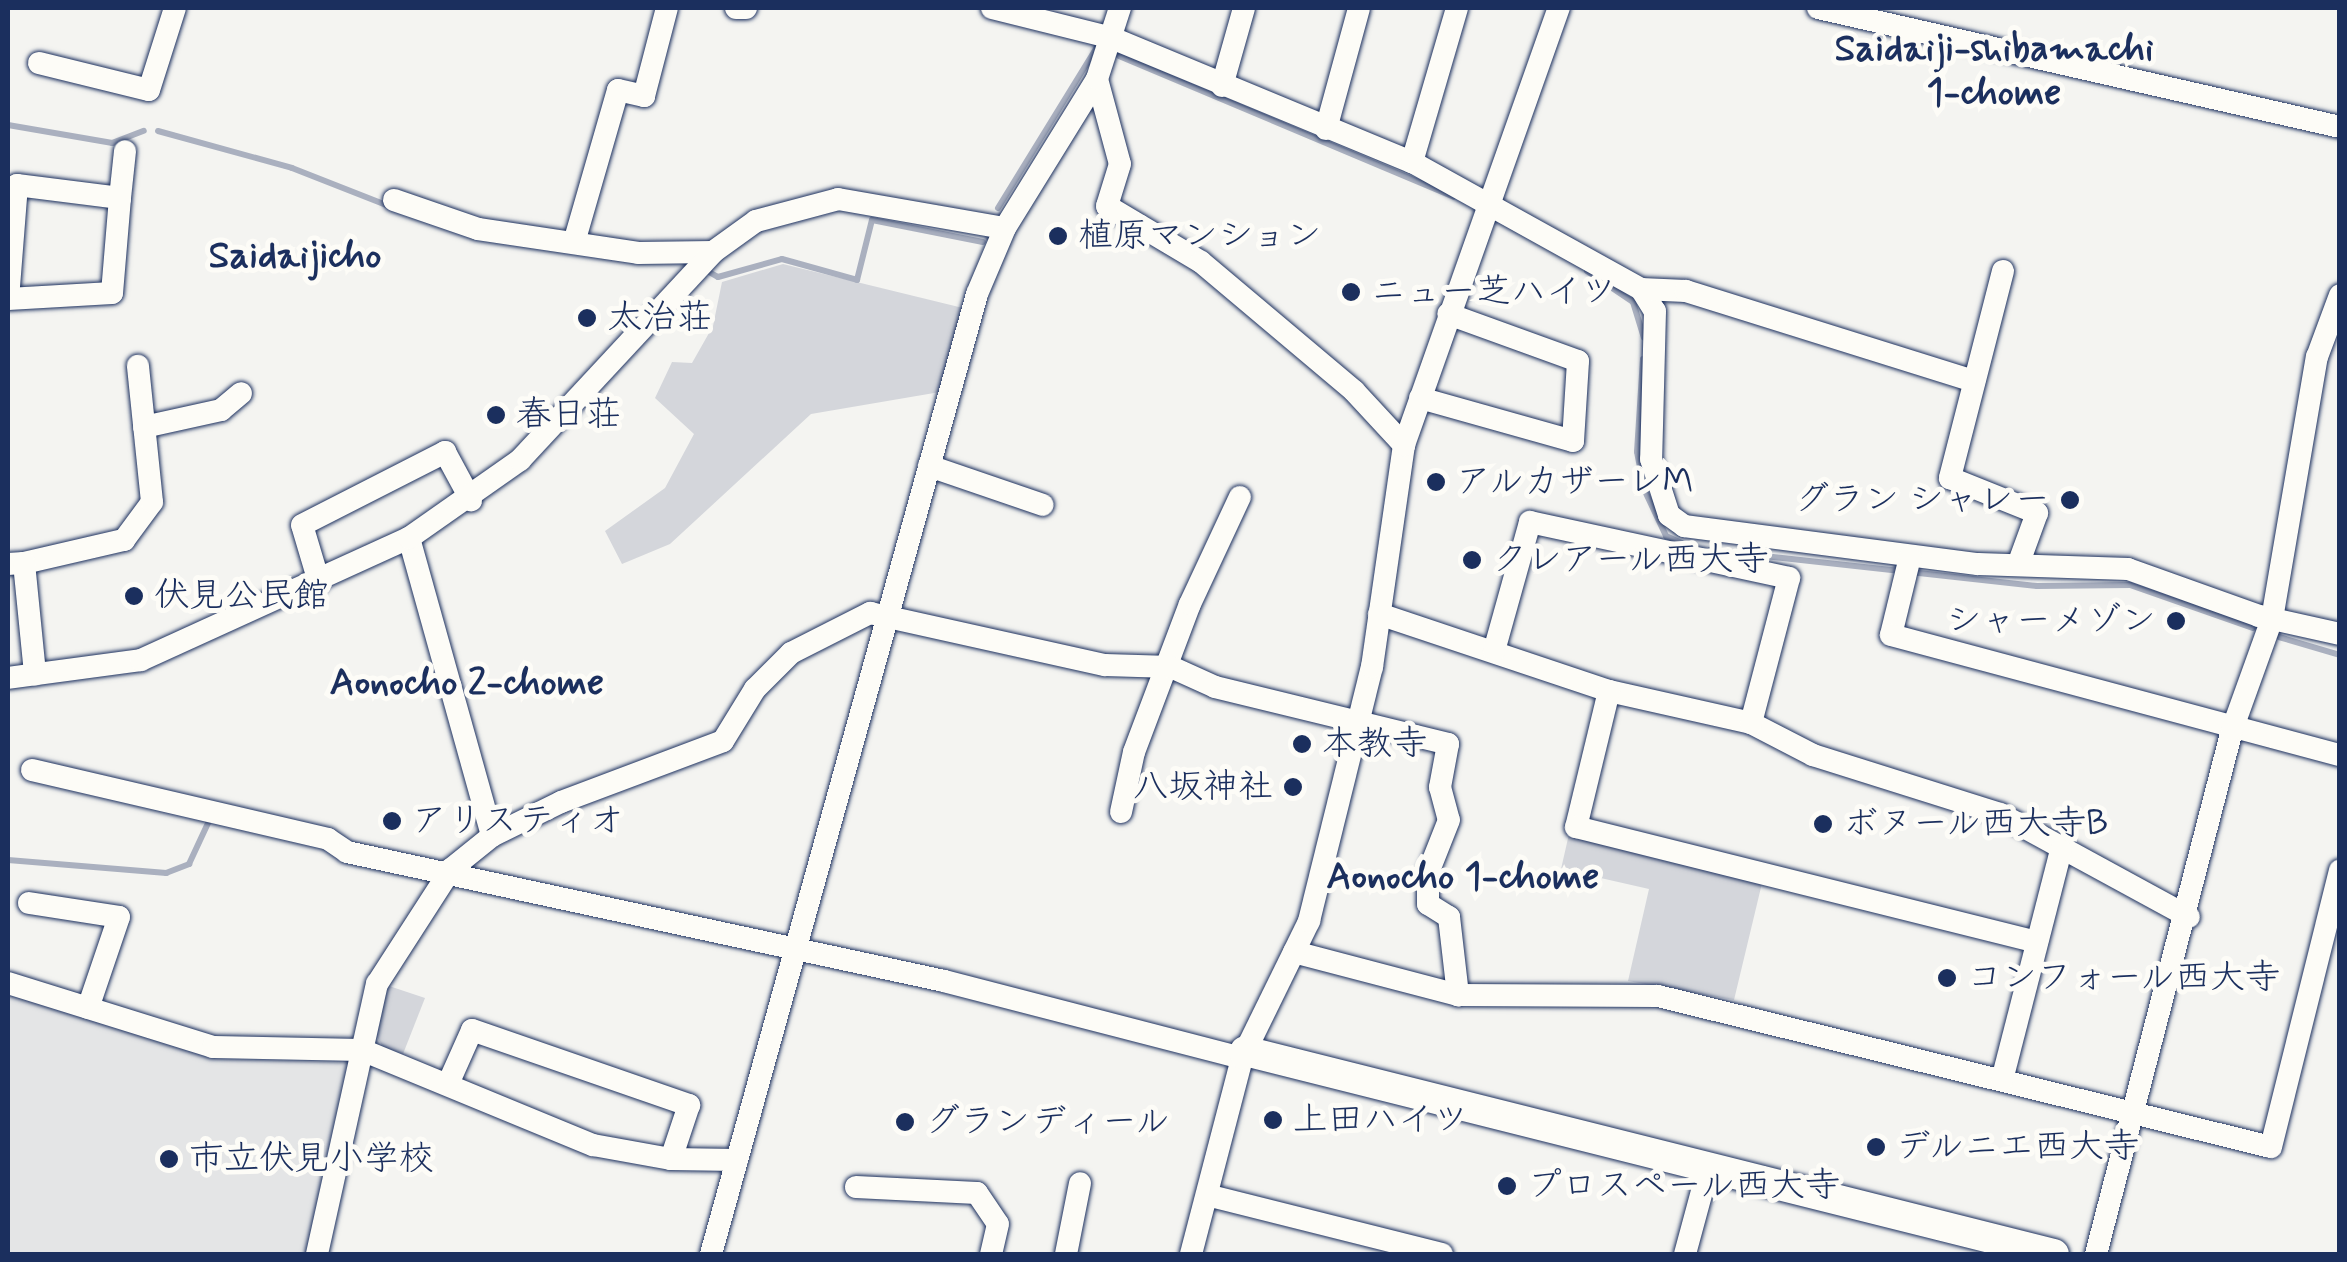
<!DOCTYPE html>
<meta charset="utf-8">
<style>
body{margin:0}
#map{position:relative;width:2347px;height:1262px;overflow:hidden;background:#f4f4f1;font-family:Mynerve,"Klee One",sans-serif}
div>[style]{position:absolute}
.built>*{inset:0;background:#e4e5e6}
.green>*{inset:0;background:#d4d6db}
.stream>*{height:6px;margin:-3px;padding:0 3px;transform-origin:3px;border-radius:3px;background:#aab0bf}
.roads{filter:drop-shadow(0 0 2px #1b2f5e) drop-shadow(0 0 2px #1b2f5e)}
.street>*{height:22px;margin:-11px;padding:0 11px;transform-origin:11px;border-radius:11px;background:#fdfcf7}
.secondary>*{height:30px;margin:-15px;padding:0 15px;transform-origin:15px;border-radius:15px;background:#fdfcf7}
.dots>*{width:28px;height:28px;translate:-50% -50%;box-sizing:border-box;border:5px solid #fdfcf7;border-radius:50%}
span{translate:-50% -50%;white-space:nowrap;text-align:center;line-height:1.15;-webkit-text-stroke:10px #fdfcf7;paint-order:stroke}
.poi-label{font-size:35px;color:#1b2f5e}
.left{translate:0 -50%;text-align:left}
.right{translate:-100% -50%;text-align:right}
.neighbourhood-label{font-size:38px;color:#1b2f5e;font-weight:700}
.frame{position:absolute;inset:0;border:10px solid #1b2f5e;pointer-events:none}
</style>
<div id="map">
<div class="built">
<div style="clip-path:polygon(8px 989px,218px 1059px,351px 1063px,308px 1254px,8px 1254px)"></div>
</div>
<div class="green">
<div style="clip-path:polygon(783px 264px,963px 308px,940px 392px,811px 414px,670px 544px,622px 564px,605px 531px,665px 488px,694px 434px,655px 398px,672px 362px,692px 363px,713px 326px,722px 282px)"></div>
<div style="clip-path:polygon(1569px 834px,1763px 879px,1734px 1000px,1628px 981px,1649px 889px,1561px 869px)"></div>
<div style="clip-path:polygon(389px 986px,425px 998px,403px 1054px,383px 1047px,374px 1032px)"></div>
</div>
<div class="stream">
<div style="left:1119px;top:56px;width:363px;rotate:22.8deg"></div>
<div style="left:8px;top:125px;width:106px;rotate:9.8deg"></div>
<div style="left:112px;top:143px;width:34px;rotate:-21deg"></div>
<div style="left:158px;top:131px;width:139px;rotate:15.4deg"></div>
<div style="left:292px;top:168px;width:104px;rotate:21.4deg"></div>
<div style="left:998px;top:208px;width:189px;rotate:-58.4deg"></div>
<div style="left:1587px;top:271px;width:55px;rotate:34deg"></div>
<div style="left:1633px;top:302px;width:37px;rotate:73deg"></div>
<div style="left:709px;top:272px;width:10px;rotate:29deg"></div>
<div style="left:718px;top:277px;width:66px;rotate:-15.7deg"></div>
<div style="left:782px;top:259px;width:78px;rotate:15.6deg"></div>
<div style="left:857px;top:280px;width:62px;rotate:-76deg"></div>
<div style="left:872px;top:220px;width:113px;rotate:11.2deg"></div>
<div style="left:1643px;top:359px;width:93px;rotate:93.7deg"></div>
<div style="left:1637px;top:452px;width:38px;rotate:79deg"></div>
<div style="left:1644px;top:489px;width:52px;rotate:64.9deg"></div>
<div style="left:1666px;top:536px;width:24px;rotate:24deg"></div>
<div style="left:1710px;top:550px;width:329px;rotate:6.3deg"></div>
<div style="left:2037px;top:586px;width:93px;rotate:-0.6deg"></div>
<div style="left:2130px;top:585px;width:130px;rotate:19.3deg"></div>
<div style="left:2279px;top:637px;width:64px;rotate:16.4deg"></div>
<div style="left:8px;top:860px;width:159px;rotate:4.7deg"></div>
<div style="left:166px;top:873px;width:25px;rotate:-21deg"></div>
<div style="left:189px;top:864px;width:45px;rotate:-65.1deg"></div>
</div>
<div class="roads">
<div class="street">
<div style="left:736px;top:8px;width:10px"></div>
<div style="left:992px;top:8px;width:124px;rotate:14deg"></div>
<div style="left:1112px;top:38px;width:325px;rotate:22.5deg"></div>
<div style="left:1412px;top:162px;width:262px;rotate:29deg"></div>
<div style="left:1641px;top:289px;width:26px;rotate:58deg"></div>
<div style="left:1655px;top:311px;width:148px;rotate:91.5deg"></div>
<div style="left:1651px;top:459px;width:59px;rotate:72.2deg"></div>
<div style="left:1669px;top:515px;width:19px;rotate:36deg"></div>
<div style="left:1684px;top:526px;width:296px;rotate:7.4deg"></div>
<div style="left:1978px;top:564px;width:150px;rotate:1.9deg"></div>
<div style="left:2128px;top:569px;width:139px;rotate:19.7deg"></div>
<div style="left:2259px;top:616px;width:83px;rotate:12.5deg"></div>
<div style="left:1818px;top:8px;width:535px;rotate:12.84deg"></div>
<div style="left:39px;top:63px;width:113px;rotate:13.8deg"></div>
<div style="left:149px;top:90px;width:86px;rotate:-72.4deg"></div>
<div style="left:1097px;top:79px;width:88px;rotate:74.9deg"></div>
<div style="left:1120px;top:164px;width:44px;rotate:107.2deg"></div>
<div style="left:1107px;top:206px;width:109px;rotate:30.8deg"></div>
<div style="left:1201px;top:262px;width:200px;rotate:40.1deg"></div>
<div style="left:1354px;top:391px;width:74px;rotate:47.2deg"></div>
<div style="left:1222px;top:86px;width:81px;rotate:-74.2deg"></div>
<div style="left:1326px;top:129px;width:125px;rotate:-74.7deg"></div>
<div style="left:1412px;top:162px;width:160px;rotate:-73.7deg"></div>
<div style="left:120px;top:198px;width:47px;rotate:-83.9deg"></div>
<div style="left:394px;top:200px;width:89px;rotate:19deg"></div>
<div style="left:478px;top:229px;width:162px;rotate:8.5deg"></div>
<div style="left:638px;top:253px;width:75px;rotate:-0.8deg"></div>
<div style="left:575px;top:239px;width:155px;rotate:-73.9deg"></div>
<div style="left:618px;top:90px;width:27px;rotate:13deg"></div>
<div style="left:644px;top:96px;width:91px;rotate:-75.4deg"></div>
<div style="left:2003px;top:271px;width:214px;rotate:104.4deg"></div>
<div style="left:1950px;top:478px;width:94px;rotate:21.9deg"></div>
<div style="left:2037px;top:513px;width:55px;rotate:110.1deg"></div>
<div style="left:1641px;top:289px;width:45px;rotate:2.5deg"></div>
<div style="left:1686px;top:291px;width:302px;rotate:17.4deg"></div>
<div style="left:8px;top:299px;width:104px;rotate:-3.3deg"></div>
<div style="left:112px;top:293px;width:95px;rotate:-85.2deg"></div>
<div style="left:120px;top:198px;width:104px;rotate:-172.8deg"></div>
<div style="left:17px;top:185px;width:114px;rotate:94.5deg"></div>
<div style="left:1420px;top:398px;width:159px;rotate:15.7deg"></div>
<div style="left:1573px;top:441px;width:80px;rotate:-86.4deg"></div>
<div style="left:1578px;top:361px;width:138px;rotate:-160.1deg"></div>
<div style="left:144px;top:427px;width:79px;rotate:-12.4deg"></div>
<div style="left:221px;top:410px;width:26px;rotate:-40deg"></div>
<div style="left:929px;top:466px;width:120px;rotate:18.9deg"></div>
<div style="left:409px;top:538px;width:309px;rotate:74.4deg"></div>
<div style="left:1910px;top:557px;width:80px;rotate:103.7deg"></div>
<div style="left:1891px;top:635px;width:465px;rotate:15deg"></div>
<div style="left:24px;top:563px;width:103px;rotate:-13deg"></div>
<div style="left:124px;top:540px;width:47px;rotate:-53.6deg"></div>
<div style="left:152px;top:502px;width:137px;rotate:-95.9deg"></div>
<div style="left:8px;top:564px;width:16px;rotate:-4deg"></div>
<div style="left:24px;top:563px;width:112px;rotate:84.3deg"></div>
<div style="left:319px;top:582px;width:59px;rotate:-106.6deg"></div>
<div style="left:302px;top:525px;width:161px;rotate:-27deg"></div>
<div style="left:445px;top:452px;width:55px;rotate:61.6deg"></div>
<div style="left:1379px;top:614px;width:243px;rotate:18.5deg"></div>
<div style="left:1609px;top:691px;width:146px;rotate:12.7deg"></div>
<div style="left:1751px;top:723px;width:70px;rotate:27.3deg"></div>
<div style="left:1813px;top:755px;width:196px;rotate:17.5deg"></div>
<div style="left:2000px;top:814px;width:215px;rotate:28.6deg"></div>
<div style="left:1494px;top:651px;width:134px;rotate:-74.4deg"></div>
<div style="left:1530px;top:522px;width:265px;rotate:12.2deg"></div>
<div style="left:1789px;top:578px;width:150px;rotate:104.7deg"></div>
<div style="left:8px;top:678px;width:134px;rotate:-7.7deg"></div>
<div style="left:141px;top:660px;width:294px;rotate:-24.5deg"></div>
<div style="left:409px;top:538px;width:136px;rotate:-35.1deg"></div>
<div style="left:520px;top:460px;width:284px;rotate:-47.1deg"></div>
<div style="left:713px;top:252px;width:53px;rotate:-35.8deg"></div>
<div style="left:756px;top:221px;width:85px;rotate:-15deg"></div>
<div style="left:838px;top:199px;width:169px;rotate:9.9deg"></div>
<div style="left:1609px;top:691px;width:140px;rotate:103.6deg"></div>
<div style="left:1576px;top:827px;width:475px;rotate:14deg"></div>
<div style="left:32px;top:770px;width:304px;rotate:13.1deg"></div>
<div style="left:328px;top:839px;width:23px;rotate:34deg"></div>
<div style="left:347px;top:852px;width:611px;rotate:12.19deg"></div>
<div style="left:944px;top:981px;width:308px;rotate:14.5deg"></div>
<div style="left:1121px;top:812px;width:61px;rotate:-77.8deg"></div>
<div style="left:1134px;top:752px;width:158px;rotate:-69.3deg"></div>
<div style="left:1190px;top:604px;width:118px;rotate:-65deg"></div>
<div style="left:29px;top:903px;width:91px;rotate:8.8deg"></div>
<div style="left:119px;top:917px;width:96px;rotate:108.8deg"></div>
<div style="left:1294px;top:952px;width:170px;rotate:14.7deg"></div>
<div style="left:1458px;top:995px;width:200px;rotate:0.3deg"></div>
<div style="left:1658px;top:996px;width:631px;rotate:13.84deg"></div>
<div style="left:2271px;top:1147px;width:285px;rotate:-76deg"></div>
<div style="left:8px;top:983px;width:215px;rotate:17.3deg"></div>
<div style="left:213px;top:1047px;width:149px;rotate:1.2deg"></div>
<div style="left:362px;top:1050px;width:250px;rotate:22.4deg"></div>
<div style="left:593px;top:1145px;width:79px;rotate:10.2deg"></div>
<div style="left:671px;top:1159px;width:66px;rotate:0.9deg"></div>
<div style="left:2002px;top:1080px;width:237px;rotate:-75.6deg"></div>
<div style="left:448px;top:1084px;width:59px;rotate:-66deg"></div>
<div style="left:472px;top:1030px;width:230px;rotate:19.1deg"></div>
<div style="left:689px;top:1105px;width:57px;rotate:108.4deg"></div>
<div style="left:856px;top:1187px;width:121px;rotate:2.8deg"></div>
<div style="left:977px;top:1193px;width:37px;rotate:56deg"></div>
<div style="left:998px;top:1224px;width:31px;rotate:103deg"></div>
<div style="left:1211px;top:1196px;width:238px;rotate:14.1deg"></div>
<div style="left:317px;top:1254px;width:277px;rotate:-77.5deg"></div>
<div style="left:377px;top:984px;width:137px;rotate:-57.2deg"></div>
<div style="left:451px;top:869px;width:53px;rotate:-38.8deg"></div>
<div style="left:492px;top:836px;width:77px;rotate:-26.2deg"></div>
<div style="left:561px;top:802px;width:173px;rotate:-20.6deg"></div>
<div style="left:723px;top:741px;width:61px;rotate:-58.4deg"></div>
<div style="left:755px;top:689px;width:51px;rotate:-45deg"></div>
<div style="left:791px;top:653px;width:89px;rotate:-26.9deg"></div>
<div style="left:870px;top:613px;width:241px;rotate:12.5deg"></div>
<div style="left:1105px;top:665px;width:66px;rotate:1.7deg"></div>
<div style="left:1171px;top:667px;width:48px;rotate:24.4deg"></div>
<div style="left:1215px;top:687px;width:240px;rotate:13.7deg"></div>
<div style="left:1448px;top:744px;width:44px;rotate:100.5deg"></div>
<div style="left:1440px;top:787px;width:34px;rotate:75deg"></div>
<div style="left:1449px;top:820px;width:57px;rotate:111.6deg"></div>
<div style="left:1428px;top:873px;width:31px;rotate:90deg"></div>
<div style="left:1428px;top:904px;width:25px;rotate:32deg"></div>
<div style="left:1449px;top:917px;width:79px;rotate:83.4deg"></div>
<div style="left:711px;top:1254px;width:996px;rotate:-74.51deg"></div>
<div style="left:977px;top:294px;width:72px;rotate:-67deg"></div>
<div style="left:1005px;top:228px;width:175px;rotate:-58.3deg"></div>
<div style="left:1097px;top:79px;width:75px;rotate:-72.1deg"></div>
<div style="left:1066px;top:1254px;width:72px;rotate:-78.8deg"></div>
<div style="left:1191px;top:1254px;width:203px;rotate:-75.4deg"></div>
<div style="left:1242px;top:1058px;width:153px;rotate:-63.9deg"></div>
<div style="left:1309px;top:921px;width:262px;rotate:-76.1deg"></div>
<div style="left:1372px;top:667px;width:224px;rotate:-81.8deg"></div>
<div style="left:1404px;top:445px;width:464px;rotate:-70.5deg"></div>
<div style="left:1685px;top:1254px;width:88px;rotate:-74.9deg"></div>
<div style="left:2096px;top:1254px;width:541px;rotate:-75.45deg"></div>
<div style="left:2232px;top:730px;width:118px;rotate:-70.2deg"></div>
<div style="left:2272px;top:619px;width:266px;rotate:-80.3deg"></div>
<div style="left:2317px;top:357px;width:66px;rotate:-69.6deg"></div>
</div>
<div class="secondary">
<div style="left:1245px;top:1051px;width:834px;rotate:14.09deg"></div>
</div>
</div>
<div class="dots">
<div style="left:1058px;top:236px;background:#1b2f5e"></div>
<div style="left:1351px;top:292px;background:#1b2f5e"></div>
<div style="left:587px;top:318px;background:#1b2f5e"></div>
<div style="left:496px;top:415px;background:#1b2f5e"></div>
<div style="left:1436px;top:482px;background:#1b2f5e"></div>
<div style="left:2070px;top:500px;background:#1b2f5e"></div>
<div style="left:1472px;top:560px;background:#1b2f5e"></div>
<div style="left:134px;top:596px;background:#1b2f5e"></div>
<div style="left:2176px;top:621px;background:#1b2f5e"></div>
<div style="left:1302px;top:744px;background:#1b2f5e"></div>
<div style="left:1293px;top:787px;background:#1b2f5e"></div>
<div style="left:392px;top:821px;background:#1b2f5e"></div>
<div style="left:1823px;top:824px;background:#1b2f5e"></div>
<div style="left:1947px;top:978px;background:#1b2f5e"></div>
<div style="left:1273px;top:1120px;background:#1b2f5e"></div>
<div style="left:905px;top:1122px;background:#1b2f5e"></div>
<div style="left:1876px;top:1147px;background:#1b2f5e"></div>
<div style="left:169px;top:1159px;background:#1b2f5e"></div>
<div style="left:1507px;top:1186px;background:#1b2f5e"></div>
</div>
<div class="poi-label">
<span class="left" style="left:1078px;top:236px">植原マンション</span>
<span class="left" style="left:1371px;top:292px">ニュー芝ハイツ</span>
<span class="left" style="left:607px;top:318px">太治荘</span>
<span class="left" style="left:516px;top:415px">春日荘</span>
<span class="left" style="left:1456px;top:482px">アルカザーレM</span>
<span class="right" style="left:2050px;top:500px">グラン シャレー</span>
<span class="left" style="left:1492px;top:560px">クレアール西大寺</span>
<span class="left" style="left:154px;top:596px">伏見公民館</span>
<span class="right" style="left:2156px;top:621px">シャーメゾン</span>
<span class="left" style="left:1322px;top:744px">本教寺</span>
<span class="right" style="left:1273px;top:787px">八坂神社</span>
<span class="left" style="left:412px;top:821px">アリスティオ</span>
<span class="left" style="left:1843px;top:824px">ボヌール西大寺B</span>
<span class="left" style="left:1967px;top:978px">コンフォール西大寺</span>
<span class="left" style="left:1293px;top:1120px">上田ハイツ</span>
<span class="left" style="left:925px;top:1122px">グランディール</span>
<span class="left" style="left:1896px;top:1147px">デルニエ西大寺</span>
<span class="left" style="left:189px;top:1159px">市立伏見小学校</span>
<span class="left" style="left:1527px;top:1186px">プロスペール西大寺</span>
</div>
<div class="neighbourhood-label">
<span style="left:1994px;top:72px">Saidaiji-shibamachi<br>1-chome</span>
<span style="left:295px;top:257px">Saidaijicho</span>
<span style="left:467px;top:684px">Aonocho 2-chome</span>
<span style="left:1463px;top:878px">Aonocho 1-chome</span>
</div>
<div class="frame"></div>
</div>
